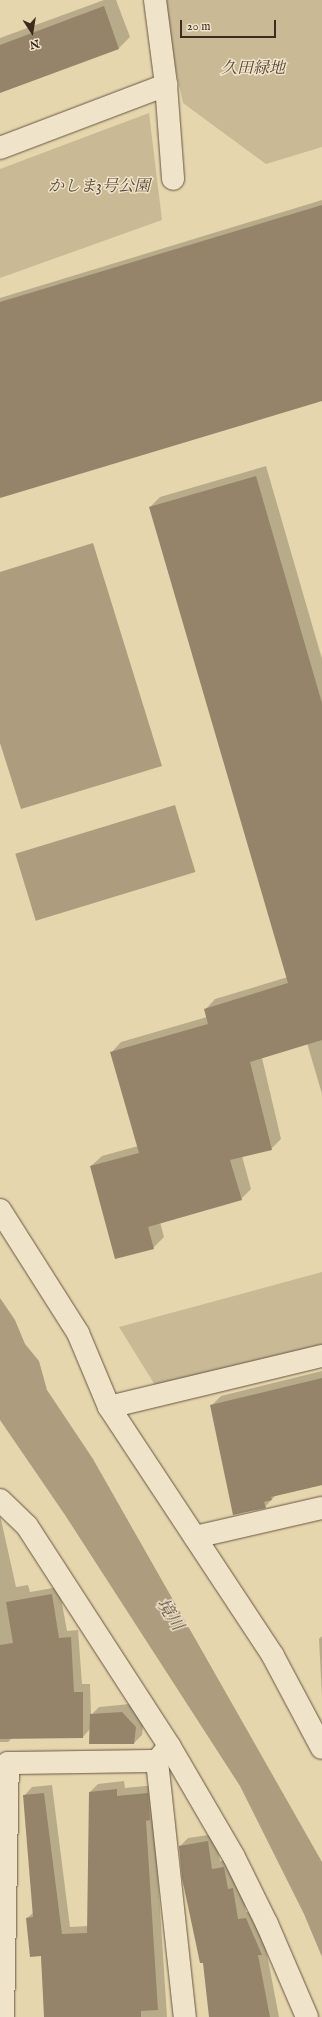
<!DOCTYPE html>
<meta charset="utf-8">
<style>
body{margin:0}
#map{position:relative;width:322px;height:2017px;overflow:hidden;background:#e6d6ad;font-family:"IM FELL English","Noto Serif JP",serif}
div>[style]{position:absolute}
.green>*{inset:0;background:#c9b995}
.water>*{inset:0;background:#ad9c7d;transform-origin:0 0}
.shadow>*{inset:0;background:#0003}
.building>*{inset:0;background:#958469}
.roads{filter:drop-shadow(0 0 1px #675643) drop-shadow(0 0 1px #675643)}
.street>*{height:22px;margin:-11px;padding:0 11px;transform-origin:11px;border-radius:11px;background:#efe4ca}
.secondary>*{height:22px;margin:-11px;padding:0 11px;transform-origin:11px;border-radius:11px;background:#efe4ca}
span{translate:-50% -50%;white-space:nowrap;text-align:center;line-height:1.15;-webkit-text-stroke:3px #efe4ca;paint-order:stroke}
.park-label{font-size:16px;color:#594737;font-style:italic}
.water-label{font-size:17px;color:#594737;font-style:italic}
.north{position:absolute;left:12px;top:12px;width:40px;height:40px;-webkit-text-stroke:3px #efe4ca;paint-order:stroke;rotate:168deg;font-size:11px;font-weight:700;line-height:16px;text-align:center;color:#3d2b20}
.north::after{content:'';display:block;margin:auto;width:14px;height:18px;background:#3d2b20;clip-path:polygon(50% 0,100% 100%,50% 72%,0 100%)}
.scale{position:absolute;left:180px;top:20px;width:96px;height:18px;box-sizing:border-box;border:2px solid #3d2b20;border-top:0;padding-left:5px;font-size:12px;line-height:14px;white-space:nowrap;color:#3d2b20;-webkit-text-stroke:3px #efe4ca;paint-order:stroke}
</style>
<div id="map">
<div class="green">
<div style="clip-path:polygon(161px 0,322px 0,322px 147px,266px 164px,183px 103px)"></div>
<div style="clip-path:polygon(149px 113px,162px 220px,0 278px,0 169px)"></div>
<div style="clip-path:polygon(322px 1272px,322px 1345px,155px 1385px,119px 1327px)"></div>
</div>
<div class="water">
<div style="clip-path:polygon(93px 543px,162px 766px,21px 809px,0 743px,0 572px)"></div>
<div style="left:175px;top:805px;width:70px;height:167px;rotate:73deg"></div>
<div style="clip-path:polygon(0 1298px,15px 1320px,25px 1344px,39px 1361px,47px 1390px,93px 1459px,322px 1862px,322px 1957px,304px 1914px,240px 1786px,65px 1515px,0 1420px)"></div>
</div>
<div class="shadow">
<div style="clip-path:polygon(104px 0,116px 0,130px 37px,119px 48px,0 92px,0 38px)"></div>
<div style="clip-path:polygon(322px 200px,322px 400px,0 497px,0 298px)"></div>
<div style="clip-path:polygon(266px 466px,322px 659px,322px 1094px,307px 1043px,262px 1058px,281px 1139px,271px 1149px,242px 1156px,251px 1189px,241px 1199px,160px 1222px,164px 1237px,153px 1248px,91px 1166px,102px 1156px,138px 1146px,111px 1053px,121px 1042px,207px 1017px,205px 1010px,215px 999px,288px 977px,150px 507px,160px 497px)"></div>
<div style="clip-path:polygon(322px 1371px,322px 1485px,275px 1496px,265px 1507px,211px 1406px,221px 1396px)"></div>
<div style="clip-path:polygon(0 1515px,16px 1587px,28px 1585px,30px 1592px,59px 1587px,67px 1631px,78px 1630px,82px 1684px,90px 1684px,91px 1715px,99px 1707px,130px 1704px,144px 1719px,142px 1735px,134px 1743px,90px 1729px,83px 1737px,12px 1738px,8px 1742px,0 1742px)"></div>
<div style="clip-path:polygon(322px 1636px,322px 1697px,319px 1639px)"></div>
<div style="clip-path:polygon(124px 1781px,125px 1788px,156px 1785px,154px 1815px,167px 2017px,45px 2017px,41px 1955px,27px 1918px,34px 1912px,24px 1796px,32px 1787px,52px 1785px,70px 1927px,88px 1926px,90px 1792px,98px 1784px)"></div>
<div style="clip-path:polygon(215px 1834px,220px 1861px,232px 1860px,241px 1881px,246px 1912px,254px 1911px,266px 1949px,279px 2017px,210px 2017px,204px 1962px,180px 1846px,188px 1838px)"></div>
</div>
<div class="building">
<div style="clip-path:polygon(104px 6px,119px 49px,0 93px,0 45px)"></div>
<div style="clip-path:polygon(322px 205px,322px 401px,0 498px,0 302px)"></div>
<div style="clip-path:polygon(256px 476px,322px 703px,322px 1040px,250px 1062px,272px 1150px,230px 1160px,242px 1200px,148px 1227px,154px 1249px,115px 1259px,90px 1166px,139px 1153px,110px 1052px,208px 1024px,204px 1009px,288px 983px,149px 507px)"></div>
<div style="clip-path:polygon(322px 1378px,322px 1485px,271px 1497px,272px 1500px,264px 1502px,266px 1508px,233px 1515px,210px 1405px)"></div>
<div style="clip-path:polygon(52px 1594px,59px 1638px,71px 1637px,74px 1692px,83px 1692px,83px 1738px,0 1739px,0 1645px,13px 1643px,6px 1602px)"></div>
<div style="clip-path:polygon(122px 1712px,136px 1727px,134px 1744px,89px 1744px,90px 1714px)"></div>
<div style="clip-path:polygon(117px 1789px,117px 1796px,148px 1793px,150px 1820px,146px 1821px,158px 2010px,141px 2011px,141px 2017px,44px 2017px,41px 1956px,30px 1957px,26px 1918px,33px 1917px,23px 1795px,44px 1793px,62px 1934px,87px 1933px,89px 1792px)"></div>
<div style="clip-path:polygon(208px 1841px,212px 1869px,224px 1867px,228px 1889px,233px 1888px,238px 1919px,246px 1918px,262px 1955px,258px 1955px,270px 2017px,209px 2017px,203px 1963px,200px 1963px,182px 1878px,179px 1846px)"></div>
</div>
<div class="roads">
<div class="street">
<div style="left:155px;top:0;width:86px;rotate:82.6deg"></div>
<div style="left:166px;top:85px;width:94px;rotate:85.7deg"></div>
<div style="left:0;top:148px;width:178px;rotate:-20.8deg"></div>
<div style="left:78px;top:1333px;width:80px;rotate:67.3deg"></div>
<div style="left:109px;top:1407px;width:298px;rotate:56.6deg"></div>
<div style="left:273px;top:1656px;width:104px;rotate:62deg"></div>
<div style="left:109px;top:1407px;width:219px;rotate:-13.5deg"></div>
<div style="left:0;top:1500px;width:37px;rotate:44deg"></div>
<div style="left:27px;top:1526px;width:263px;rotate:57.1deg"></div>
<div style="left:170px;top:1747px;width:127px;rotate:59.8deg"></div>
<div style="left:234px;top:1857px;width:75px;rotate:63.8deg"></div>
<div style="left:267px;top:1924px;width:101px;rotate:66.7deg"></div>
<div style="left:195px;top:1537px;width:130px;rotate:-12.9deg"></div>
<div style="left:166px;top:1750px;width:14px;rotate:129deg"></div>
<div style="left:157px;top:1761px;width:258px;rotate:83.8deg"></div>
<div style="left:3px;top:2017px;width:254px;rotate:-88.9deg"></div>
<div style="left:8px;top:1763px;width:149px;rotate:-0.8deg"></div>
</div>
<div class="secondary">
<div style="left:0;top:1210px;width:146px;rotate:57.6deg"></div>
</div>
</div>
<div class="park-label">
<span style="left:253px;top:69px">久田緑地</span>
<span style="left:99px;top:187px">かしま3号公園</span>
</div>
<div class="water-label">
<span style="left:169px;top:1615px;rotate:57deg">境川</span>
</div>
<div class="north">N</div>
<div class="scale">20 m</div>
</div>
